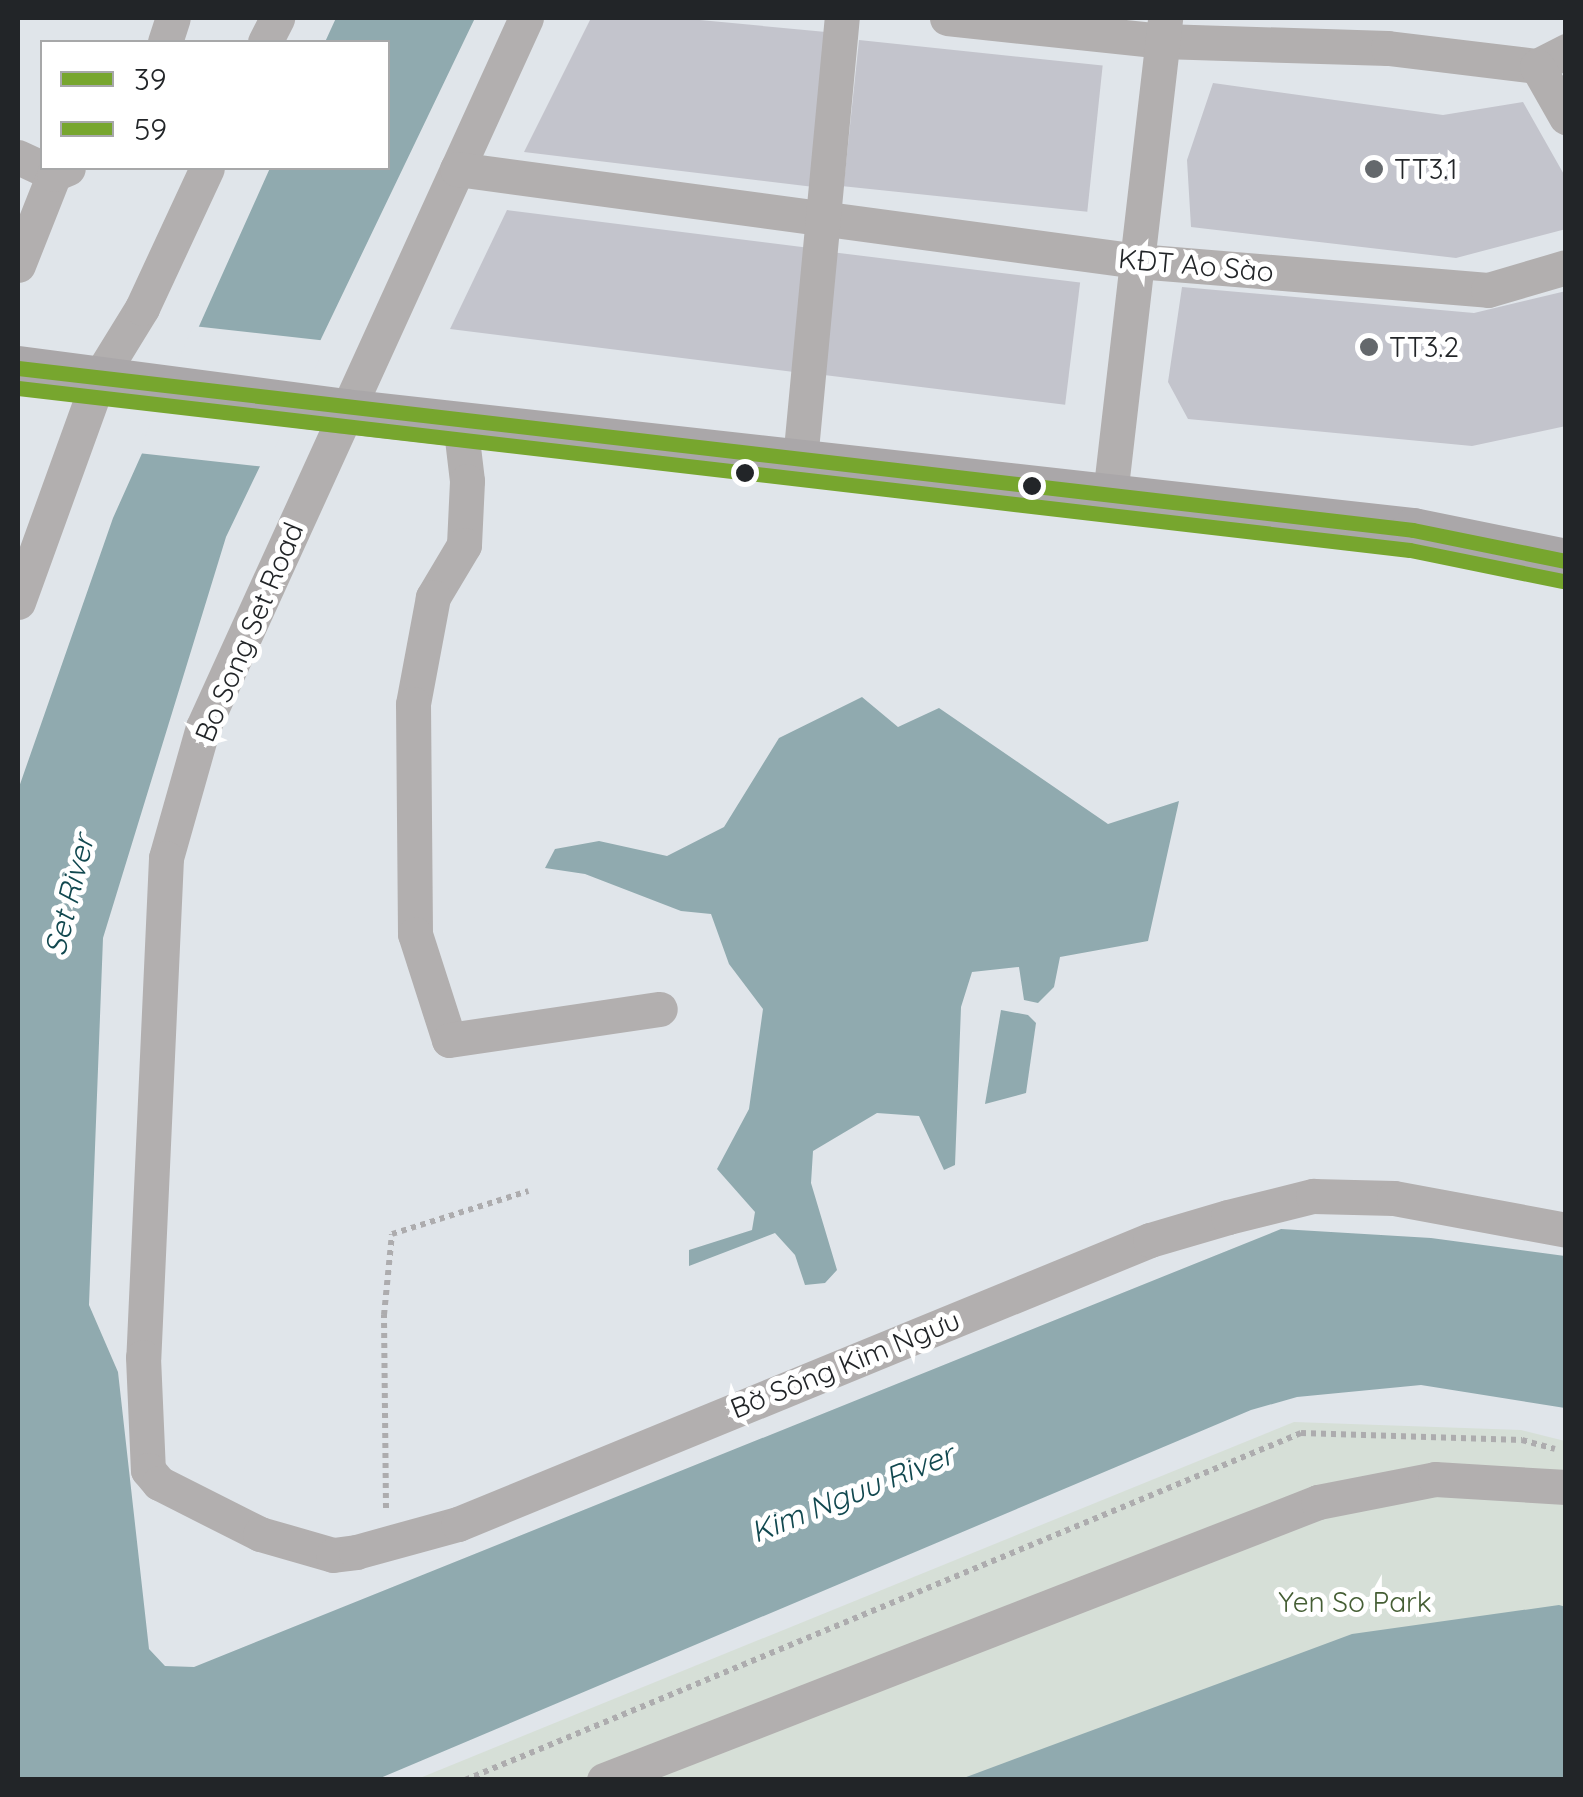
<!DOCTYPE html>
<meta charset="utf-8">
<style>
body{margin:0}
#map{position:relative;width:1583px;height:1797px;overflow:hidden;background:#e0e5ea;font-family:Quicksand,sans-serif}
div>[style]{position:absolute}
.green>*{inset:0;background:#d6dfd7}
.water>*{inset:0;background:#90aaaf}
.pier>*{inset:0;background:#e0e5ea}
.building>*{inset:0;background:#c3c4cc;transform-origin:0 0}
.path>*{height:6px;margin-top:-3px;transform-origin:0;background:repeating-linear-gradient(90deg,#adacae 0 5px,transparent 0 10px)}
.minor>*{height:35px;margin:-17.5px;padding:0 17.5px;transform-origin:17.5px;border-radius:17.5px;background:#b2afaf}
.major>*{height:45px;margin:-22.5px;padding:0 22.5px;transform-origin:22.5px;border-radius:22.5px;background:#aaa7a9}
.bus-1>*{height:15px;margin:-7.5px;padding:0 7.5px;transform-origin:7.5px;border-radius:7.5px;background:#77a62e}
.bus-2>*{height:15px;margin:-7.5px;padding:0 7.5px;transform-origin:7.5px;border-radius:7.5px;background:#77a62e}
.dots>*{width:28px;height:28px;translate:-50% -50%;box-sizing:border-box;border:5px solid #fff;border-radius:50%}
span{translate:-50% -50%;white-space:nowrap;text-align:center;line-height:1.15;-webkit-text-stroke:10px #fff;paint-order:stroke}
.poi-label{font-size:28px;color:#222528}
.left{translate:0 -50%;text-align:left}
.street-label{font-size:28px;color:#222528}
.park-label{font-size:28px;color:#455e34}
.water-label{font-size:30px;color:#11484f;font-style:italic}
.frame{position:absolute;inset:0;border:20px solid #222528;pointer-events:none}
.legend{position:absolute;left:40px;top:40px;width:350px;height:130px;box-sizing:border-box;background:#fff;border:2px solid #a7a8a9;margin:0;padding:12px 18px;list-style:none;font-size:30px;color:#222528}
.legend li{display:flex;align-items:center;gap:20px;height:50px}
.legend b{width:50px;border:2px solid #a7a8a9}
</style>
<div id="map">
<div class="green">
<div style="clip-path:polygon(1294px 1422px,1521px 1430px,1565px 1441px,1565px 1779px,415px 1780px)"></div>
</div>
<div class="water">
<div style="clip-path:polygon(336px 18px,475px 18px,226px 537px,103px 938px,89px 1305px,118px 1372px,149px 1649px,165px 1666px,194px 1667px,1281px 1229px,1431px 1238px,1565px 1256px,1565px 1408px,1421px 1385px,1297px 1397px,1251px 1410px,378px 1779px,18px 1780px,18px 790px,113px 518px,270px 168px,388px 168px,388px 42px,325px 42px)"></div>
<div style="clip-path:polygon(862px 697px,898px 727px,939px 708px,1108px 824px,1179px 801px,1148px 941px,1060px 957px,1054px 987px,1038px 1003px,1024px 1000px,1019px 967px,972px 972px,961px 1007px,955px 1165px,944px 1170px,919px 1116px,877px 1113px,813px 1151px,811px 1183px,837px 1270px,825px 1283px,805px 1285px,795px 1255px,775px 1233px,689px 1266px,689px 1250px,752px 1230px,755px 1212px,717px 1169px,749px 1109px,763px 1009px,729px 964px,711px 914px,681px 911px,585px 874px,545px 868px,555px 849px,599px 841px,667px 856px,724px 827px,779px 738px)"></div>
<div style="clip-path:polygon(1001px 1010px,1028px 1015px,1036px 1023px,1026px 1093px,985px 1104px)"></div>
<div style="clip-path:polygon(1559px 1605px,1566px 1607px,1565px 1779px,961px 1779px,1352px 1634px)"></div>
</div>
<div class="pier">
<div style="clip-path:polygon(193px 326px,328px 341px,266px 467px,138px 453px)"></div>
</div>
<div class="building">
<div style="clip-path:polygon(591px 18px,679px 18px,826px 32px,814px 187px,524px 152px)"></div>
<div style="left:859px;top:40px;width:245px;height:147px;rotate:6deg"></div>
<div style="clip-path:polygon(1213px 83px,1443px 115px,1523px 102px,1566px 178px,1566px 229px,1456px 258px,1191px 227px,1187px 160px)"></div>
<div style="clip-path:polygon(507px 210px,810px 248px,802px 373px,450px 329px)"></div>
<div style="left:831px;top:252px;width:251px;height:123px;rotate:7deg"></div>
<div style="clip-path:polygon(1182px 287px,1474px 313px,1566px 291px,1566px 426px,1472px 446px,1188px 419px,1168px 382px)"></div>
</div>
<div class="path">
<div style="left:386px;top:1508px;width:193px;rotate:-90.6deg"></div>
<div style="left:384px;top:1315px;width:81px;rotate:-84.4deg"></div>
<div style="left:392px;top:1234px;width:143px;rotate:-17.5deg"></div>
<div style="left:465px;top:1780px;width:905px;rotate:-22.54deg"></div>
<div style="left:1301px;top:1433px;width:221px;rotate:1.8deg"></div>
<div style="left:1522px;top:1440px;width:34px;rotate:15deg"></div>
</div>
<div class="minor">
<div style="left:526px;top:18px;width:779px;rotate:114.49deg"></div>
<div style="left:203px;top:727px;width:136px;rotate:105.8deg"></div>
<div style="left:166px;top:858px;width:500px;rotate:92.6deg"></div>
<div style="left:143px;top:1357px;width:113px;rotate:87.5deg"></div>
<div style="left:148px;top:1470px;width:17px;rotate:50deg"></div>
<div style="left:159px;top:1483px;width:113px;rotate:26.8deg"></div>
<div style="left:260px;top:1534px;width:76px;rotate:16deg"></div>
<div style="left:333px;top:1555px;width:23px;rotate:-7deg"></div>
<div style="left:356px;top:1552px;width:106px;rotate:-15.4deg"></div>
<div style="left:458px;top:1524px;width:748px;rotate:-22.31deg"></div>
<div style="left:1150px;top:1240px;width:81px;rotate:-16.4deg"></div>
<div style="left:1228px;top:1217px;width:88px;rotate:-13.9deg"></div>
<div style="left:1313px;top:1196px;width:81px;rotate:1.4deg"></div>
<div style="left:1394px;top:1198px;width:175px;rotate:10.5deg"></div>
<div style="left:947px;top:18px;width:216px;rotate:6.1deg"></div>
<div style="left:1162px;top:41px;width:226px;rotate:1.8deg"></div>
<div style="left:1388px;top:48px;width:150px;rotate:6.9deg"></div>
<div style="left:1537px;top:66px;width:33px;rotate:-27deg"></div>
<div style="left:165px;top:42px;width:25px;rotate:-72deg"></div>
<div style="left:265px;top:42px;width:27px;rotate:-63deg"></div>
<div style="left:1537px;top:66px;width:59px;rotate:60.4deg"></div>
<div style="left:18px;top:157px;width:40px;rotate:25deg"></div>
<div style="left:457px;top:169px;width:686px;rotate:7.7deg"></div>
<div style="left:1137px;top:261px;width:352px;rotate:4.7deg"></div>
<div style="left:1488px;top:290px;width:81px;rotate:-16.4deg"></div>
<div style="left:18px;top:265px;width:98px;rotate:-68.4deg"></div>
<div style="left:54px;top:174px;width:15px;rotate:-23deg"></div>
<div style="left:460px;top:422px;width:59px;rotate:83.2deg"></div>
<div style="left:467px;top:481px;width:64px;rotate:92.7deg"></div>
<div style="left:464px;top:545px;width:61px;rotate:120.8deg"></div>
<div style="left:433px;top:597px;width:109px;rotate:100.6deg"></div>
<div style="left:413px;top:704px;width:230px;rotate:89.5deg"></div>
<div style="left:415px;top:934px;width:111px;rotate:72.2deg"></div>
<div style="left:449px;top:1040px;width:213px;rotate:-8.4deg"></div>
<div style="left:800px;top:460px;width:444px;rotate:-84.6deg"></div>
<div style="left:1110px;top:495px;width:480px;rotate:-83.4deg"></div>
<div style="left:18px;top:602px;width:238px;rotate:-70.1deg"></div>
<div style="left:99px;top:378px;width:82px;rotate:-58.4deg"></div>
<div style="left:142px;top:308px;width:154px;rotate:-65.1deg"></div>
<div style="left:604px;top:1780px;width:766px;rotate:-21.27deg"></div>
<div style="left:1318px;top:1502px;width:119px;rotate:-11.1deg"></div>
<div style="left:1435px;top:1479px;width:131px;rotate:3.5deg"></div>
</div>
<div class="major">
<div style="left:18px;top:368px;width:330px;rotate:7.5deg"></div>
<div style="left:345px;top:411px;width:1075px;rotate:6.36deg"></div>
<div style="left:1413px;top:530px;width:156px;rotate:11.5deg"></div>
</div>
<div class="bus-1">
<div style="left:18px;top:368px;width:1404px;rotate:6.62deg"></div>
<div style="left:1413px;top:530px;width:156px;rotate:11.5deg"></div>
</div>
<div class="bus-2">
<div style="left:18px;top:388px;width:1401px;rotate:6.64deg"></div>
<div style="left:1410px;top:550px;width:155px;rotate:11.5deg"></div>
</div>
<div class="dots">
<div style="left:1374px;top:169px;background:#64686c"></div>
<div style="left:1369px;top:347px;background:#64686c"></div>
<div style="left:745px;top:473px;background:#222528"></div>
<div style="left:1032px;top:486px;background:#222528"></div>
</div>
<div class="poi-label">
<span class="left" style="left:1394px;top:169px">TT3.1</span>
<span class="left" style="left:1389px;top:347px">TT3.2</span>
</div>
<div class="street-label">
<span style="left:1196px;top:265px;rotate:5deg">KĐT Ao Sào</span>
<span style="left:249px;top:632px;rotate:-67deg">Bo Song Set Road</span>
<span style="left:845px;top:1364px;rotate:-22deg">Bờ Sông Kim Ngưu</span>
</div>
<div class="park-label">
<span style="left:1355px;top:1602px">Yen So Park</span>
</div>
<div class="water-label">
<span style="left:69px;top:895px;rotate:-76deg">Set River</span>
<span style="left:852px;top:1493px;rotate:-22deg">Kim Nguu River</span>
</div>
<div class="frame"></div>
<ul class="legend">
<li><b style="height:12px;background:#77a62e"></b>39</li>
<li><b style="height:12px;background:#77a62e"></b>59</li>
</ul>
</div>
